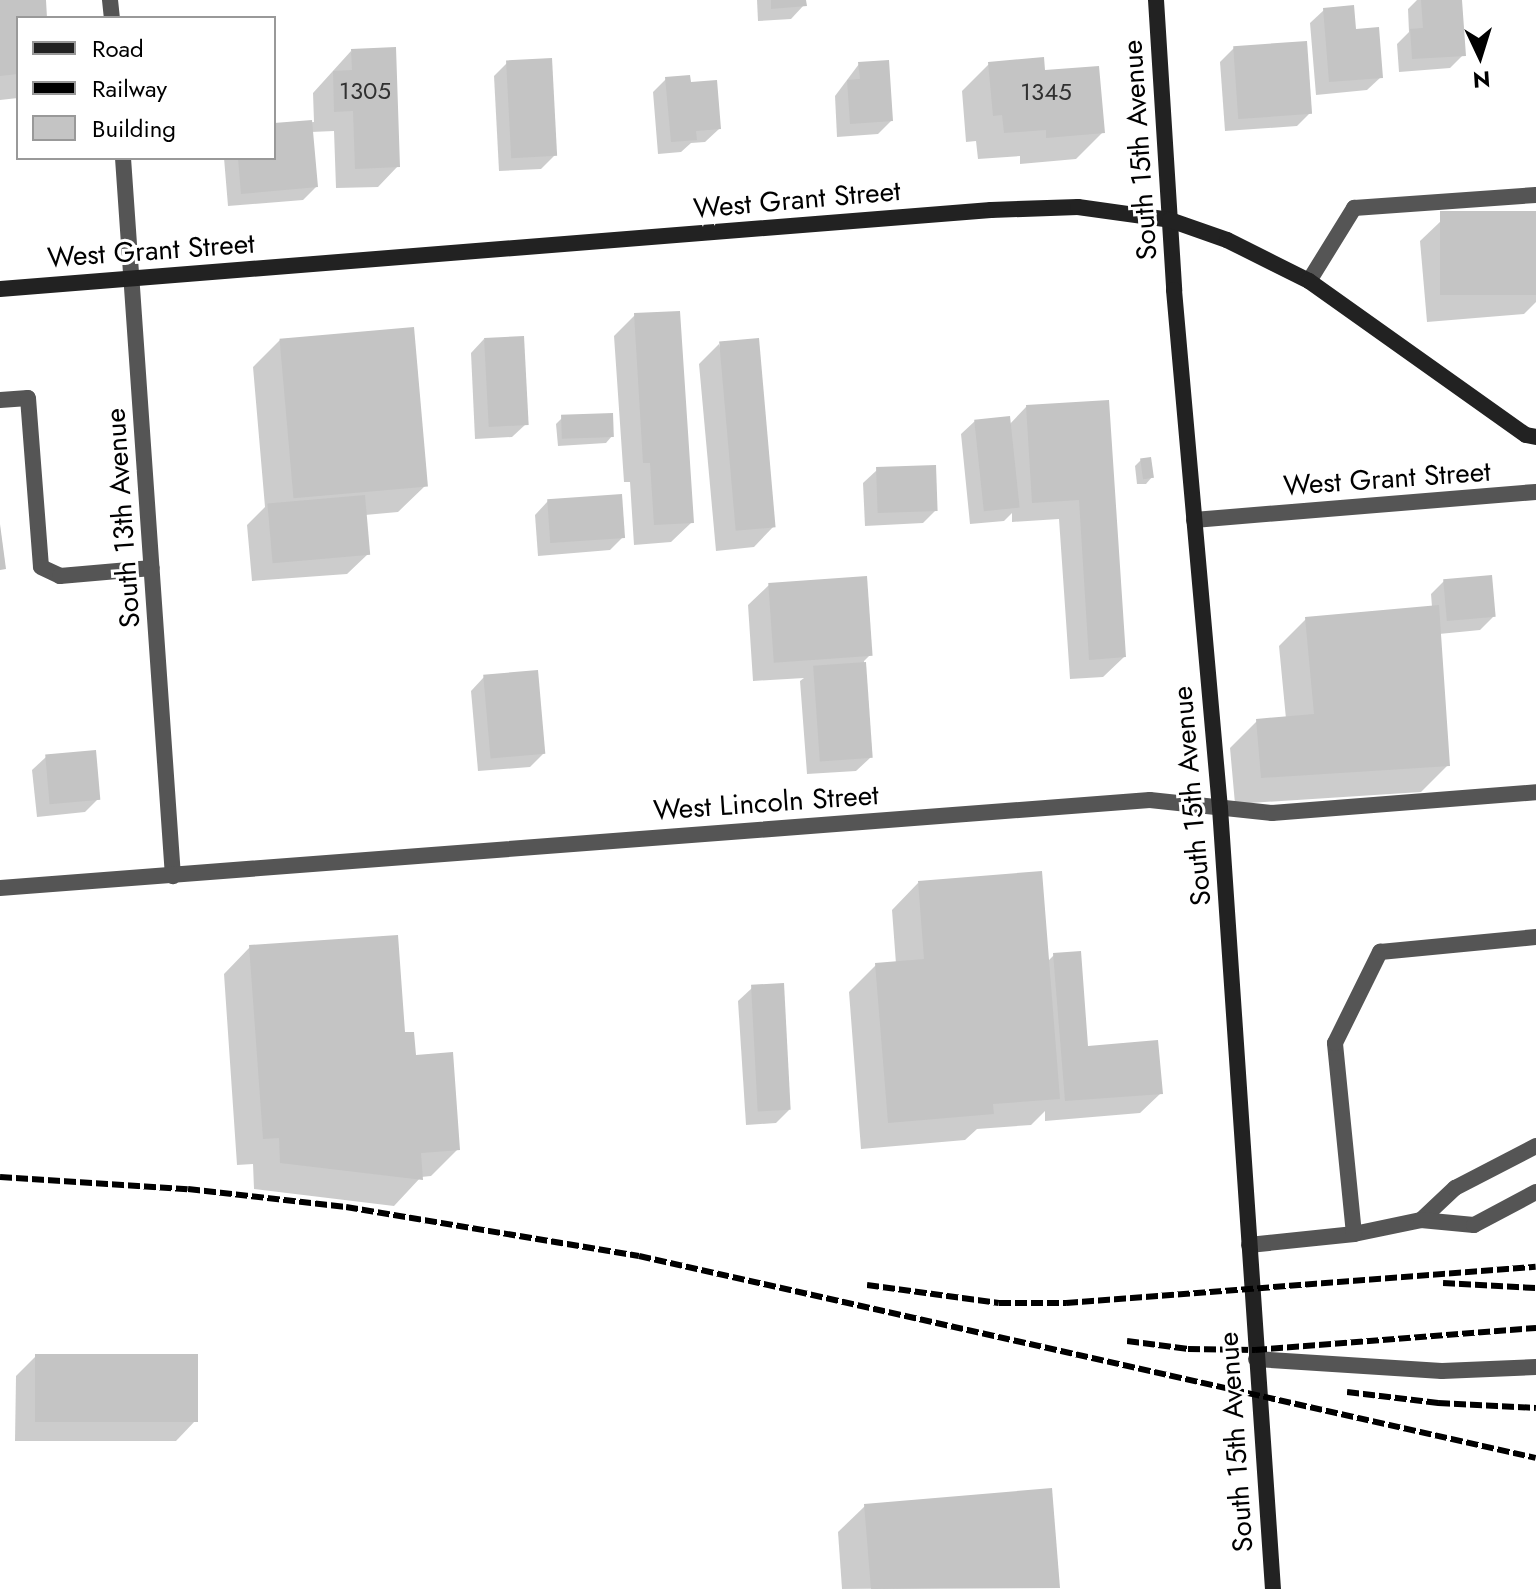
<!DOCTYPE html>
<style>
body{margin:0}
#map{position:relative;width:1536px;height:1589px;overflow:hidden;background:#fff;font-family:Jost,sans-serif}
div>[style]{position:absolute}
.shadow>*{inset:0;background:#0003}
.building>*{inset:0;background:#c4c4c4;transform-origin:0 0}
.lane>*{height:16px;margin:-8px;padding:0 8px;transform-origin:8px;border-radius:8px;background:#555}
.street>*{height:16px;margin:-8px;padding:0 8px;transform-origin:8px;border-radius:8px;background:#555}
.secondary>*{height:16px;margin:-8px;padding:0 8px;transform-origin:8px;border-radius:8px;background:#222}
.rail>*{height:6px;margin-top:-3px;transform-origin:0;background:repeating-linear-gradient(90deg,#000 0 12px,transparent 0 16px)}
span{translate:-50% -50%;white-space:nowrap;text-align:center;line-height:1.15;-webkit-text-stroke:6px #fff;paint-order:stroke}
.number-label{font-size:24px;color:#313131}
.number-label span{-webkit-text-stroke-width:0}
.street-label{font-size:28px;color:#000}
.legend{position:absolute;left:16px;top:16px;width:260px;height:144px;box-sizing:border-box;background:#fff;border:2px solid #999;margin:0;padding:10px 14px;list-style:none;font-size:24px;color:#000}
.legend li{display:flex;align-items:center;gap:16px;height:40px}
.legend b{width:40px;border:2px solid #999}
.north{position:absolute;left:1440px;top:16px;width:80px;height:80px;-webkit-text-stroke:6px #fff;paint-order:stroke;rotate:176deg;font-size:22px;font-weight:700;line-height:32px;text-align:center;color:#000}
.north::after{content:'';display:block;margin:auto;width:28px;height:36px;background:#000;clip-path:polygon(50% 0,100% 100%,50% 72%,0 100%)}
</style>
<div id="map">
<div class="shadow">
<div style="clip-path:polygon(0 0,44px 0,45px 18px,18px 18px,18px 98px,0 100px)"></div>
<div style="clip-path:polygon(757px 0,804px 0,804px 5px,791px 19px,758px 21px)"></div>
<div style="clip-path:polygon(1417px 0,1460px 0,1463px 55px,1450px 68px,1399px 72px,1397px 44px,1409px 32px,1408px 9px)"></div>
<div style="clip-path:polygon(1324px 10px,1354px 31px,1381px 77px,1367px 90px,1316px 95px,1310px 23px)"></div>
<div style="clip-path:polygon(1234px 48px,1310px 113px,1297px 126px,1225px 131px,1220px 62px)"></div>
<div style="clip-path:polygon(351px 51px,398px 166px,378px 187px,336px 188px,334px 131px,311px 132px,316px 187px,303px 200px,228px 206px,224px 158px,274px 158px,274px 125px,314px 122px,313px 93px)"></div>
<div style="clip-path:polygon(507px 63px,555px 155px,541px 169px,499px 171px,494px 76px)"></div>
<div style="clip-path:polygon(859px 64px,891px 121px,878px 134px,837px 137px,835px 96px)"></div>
<div style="clip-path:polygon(989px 64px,1043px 72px,1103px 132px,1076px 159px,1020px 164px,1020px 156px,978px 159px,976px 141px,966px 142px,962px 91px)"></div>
<div style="clip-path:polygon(666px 79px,689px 84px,719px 129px,705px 142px,691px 143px,681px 152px,658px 154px,653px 92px)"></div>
<div style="clip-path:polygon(1536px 213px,1536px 302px,1524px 314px,1427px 322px,1420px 241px,1441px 221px)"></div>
<div style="clip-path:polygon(635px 315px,692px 522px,671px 542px,634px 545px,630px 482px,624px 482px,614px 336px)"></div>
<div style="clip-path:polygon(484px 339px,526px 424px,512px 437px,475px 439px,471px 353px)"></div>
<div style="clip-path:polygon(280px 340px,425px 486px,398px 512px,365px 515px,368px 554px,347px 574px,252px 581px,247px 525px,265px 507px,253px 367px)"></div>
<div style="clip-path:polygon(719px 344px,774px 526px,754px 547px,716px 551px,699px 364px)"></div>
<div style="clip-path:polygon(1107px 402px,1124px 657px,1103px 677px,1070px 679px,1059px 519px,1012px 522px,1012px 513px,1004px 521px,970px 524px,961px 434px,975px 421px,1009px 425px,1026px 407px)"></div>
<div style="clip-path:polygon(562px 418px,612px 436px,606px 443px,558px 446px,556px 424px)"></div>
<div style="clip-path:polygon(1141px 460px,1152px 477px,1146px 484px,1137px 484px,1135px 466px)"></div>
<div style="clip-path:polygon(877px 470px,936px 510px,923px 523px,865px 526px,863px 483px)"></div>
<div style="clip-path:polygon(548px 501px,623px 537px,610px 550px,538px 556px,535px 515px)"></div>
<div style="clip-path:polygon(1444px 581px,1493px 617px,1480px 630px,1439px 634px,1448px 765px,1421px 792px,1235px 804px,1230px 748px,1257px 721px,1286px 719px,1279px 646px,1306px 619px,1432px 607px,1431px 594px)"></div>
<div style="clip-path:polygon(769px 585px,870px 655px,864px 661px,870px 758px,856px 771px,807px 774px,800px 681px,804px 678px,753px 681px,748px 605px)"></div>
<div style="clip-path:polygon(484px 677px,544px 753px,530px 767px,478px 771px,471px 691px)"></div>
<div style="clip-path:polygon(46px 757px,98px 799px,85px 812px,37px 817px,32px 770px)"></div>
<div style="clip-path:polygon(918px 883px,1047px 962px,1054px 955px,1087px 1048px,1161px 1093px,1140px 1113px,1045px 1121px,1045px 1111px,1031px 1125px,977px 1129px,965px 1140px,861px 1149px,849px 992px,876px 965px,896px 964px,892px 910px)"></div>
<div style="clip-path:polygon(250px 947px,414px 1057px,458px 1149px,431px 1176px,421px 1177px,394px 1206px,254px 1189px,253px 1164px,237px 1165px,224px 974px)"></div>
<div style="clip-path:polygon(752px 988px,789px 1110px,776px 1123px,746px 1125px,738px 1001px)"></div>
<div style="clip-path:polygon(36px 1356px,196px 1420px,176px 1441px,15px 1441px,16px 1376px)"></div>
<div style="clip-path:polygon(865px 1506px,1058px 1587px,842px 1589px,838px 1532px)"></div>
</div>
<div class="building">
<div style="clip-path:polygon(0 0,46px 0,47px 18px,18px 18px,18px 74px,0 76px)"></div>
<div style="clip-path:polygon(771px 0,806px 0,807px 6px,771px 9px)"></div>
<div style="clip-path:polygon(1421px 0,1462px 0,1466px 56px,1412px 59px,1410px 29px,1423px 28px)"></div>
<div style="clip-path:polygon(1354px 5px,1356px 29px,1379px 27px,1383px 78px,1329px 82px,1323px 8px)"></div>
<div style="left:1307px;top:41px;width:73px;height:74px;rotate:86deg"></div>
<div style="clip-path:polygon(396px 47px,400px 167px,355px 169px,353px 111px,334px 112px,333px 71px,352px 70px,351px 49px)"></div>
<div style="clip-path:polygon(1044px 57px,1045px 70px,1099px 66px,1105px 133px,1046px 138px,1046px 130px,1004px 133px,1002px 115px,993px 116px,988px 62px)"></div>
<div style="left:552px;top:58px;width:98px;height:46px;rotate:87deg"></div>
<div style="clip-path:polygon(889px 60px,893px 121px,850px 124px,847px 80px,860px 79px,858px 62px)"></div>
<div style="clip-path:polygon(690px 75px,691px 82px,717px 80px,721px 129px,696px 131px,697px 140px,671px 142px,665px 77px)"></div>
<div style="clip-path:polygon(312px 120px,318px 187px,241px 194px,238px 158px,274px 158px,274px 123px)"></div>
<div style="left:1536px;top:211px;width:84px;height:96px;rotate:90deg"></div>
<div style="clip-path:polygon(680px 311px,694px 523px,654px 525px,650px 463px,643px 463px,634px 313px)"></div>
<div style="left:414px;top:327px;width:160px;height:135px;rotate:85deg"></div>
<div style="left:524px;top:336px;width:89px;height:40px;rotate:87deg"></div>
<div style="left:759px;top:338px;width:190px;height:40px;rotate:85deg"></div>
<div style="clip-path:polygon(1109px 400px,1126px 657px,1089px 660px,1079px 500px,1032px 503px,1026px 405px)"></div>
<div style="left:613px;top:413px;width:24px;height:52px;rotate:88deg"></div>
<div style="left:1010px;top:416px;width:92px;height:36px;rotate:84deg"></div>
<div style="left:1151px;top:457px;width:21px;height:11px;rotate:82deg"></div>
<div style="left:936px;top:465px;width:46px;height:60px;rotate:88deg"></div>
<div style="left:622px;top:494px;width:44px;height:75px;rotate:86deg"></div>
<div style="left:365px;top:495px;width:60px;height:98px;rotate:85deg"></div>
<div style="clip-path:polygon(0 524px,6px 569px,0 570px)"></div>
<div style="left:1492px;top:575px;width:42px;height:49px;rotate:85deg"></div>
<div style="left:867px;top:576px;width:80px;height:99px;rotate:86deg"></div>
<div style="clip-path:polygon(1439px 605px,1450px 766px,1261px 778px,1256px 719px,1314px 714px,1305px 617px)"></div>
<div style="left:866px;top:662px;width:96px;height:53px;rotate:86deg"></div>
<div style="left:538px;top:670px;width:84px;height:55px;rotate:85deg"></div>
<div style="left:96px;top:750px;width:50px;height:51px;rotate:85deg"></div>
<div style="clip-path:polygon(1042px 871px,1060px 1099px,993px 1104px,994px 1114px,888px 1123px,875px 963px,924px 959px,918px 881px)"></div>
<div style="clip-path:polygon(398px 935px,405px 1032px,414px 1032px,416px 1055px,453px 1052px,460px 1150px,421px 1153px,423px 1180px,280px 1163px,279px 1138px,263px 1139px,249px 945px)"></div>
<div style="clip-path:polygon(1081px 951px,1088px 1046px,1158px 1040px,1163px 1094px,1065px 1101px,1053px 953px)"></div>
<div style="left:784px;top:983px;width:127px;height:33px;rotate:87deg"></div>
<div style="left:35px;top:1354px;width:163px;height:68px"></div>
<div style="clip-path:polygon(1052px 1488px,1060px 1588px,871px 1589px,864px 1504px)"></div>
</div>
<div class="lane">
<div style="left:1309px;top:281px;width:86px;rotate:-58.3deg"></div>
<div style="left:1354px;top:208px;width:182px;rotate:-4.1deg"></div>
<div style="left:0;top:400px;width:28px;rotate:-4deg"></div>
<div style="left:28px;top:398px;width:169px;rotate:85.6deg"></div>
<div style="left:41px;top:567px;width:21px;rotate:25deg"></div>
<div style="left:60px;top:576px;width:92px;rotate:-5deg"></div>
<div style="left:1421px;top:1220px;width:47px;rotate:-43.3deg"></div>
<div style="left:1455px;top:1188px;width:91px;rotate:-27.4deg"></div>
<div style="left:1354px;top:1234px;width:68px;rotate:-11.8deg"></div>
<div style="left:1421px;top:1220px;width:53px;rotate:5.4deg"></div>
<div style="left:1474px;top:1225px;width:70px;rotate:-28deg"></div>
<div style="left:1249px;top:1245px;width:106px;rotate:-6deg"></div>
<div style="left:1354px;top:1234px;width:192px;rotate:-95.7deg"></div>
<div style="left:1335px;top:1043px;width:102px;rotate:-63.7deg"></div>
<div style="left:1380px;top:952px;width:157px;rotate:-5.5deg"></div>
<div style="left:1256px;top:1359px;width:186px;rotate:3.7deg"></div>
<div style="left:1442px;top:1371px;width:94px;rotate:-2.4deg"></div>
</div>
<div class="street">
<div style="left:110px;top:0;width:18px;rotate:84deg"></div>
<div style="left:123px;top:158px;width:720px;rotate:86.02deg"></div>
<div style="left:1194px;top:520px;width:343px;rotate:-4.7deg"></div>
<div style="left:0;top:888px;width:1153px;rotate:-4.38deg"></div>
<div style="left:1150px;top:800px;width:123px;rotate:6.1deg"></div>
<div style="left:1272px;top:813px;width:265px;rotate:-4.5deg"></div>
</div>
<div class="secondary">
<div style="left:1156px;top:0;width:291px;rotate:86.4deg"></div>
<div style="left:1174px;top:290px;width:520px;rotate:84.93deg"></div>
<div style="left:1220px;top:808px;width:783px;rotate:86.12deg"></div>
<div style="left:0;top:289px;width:994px;rotate:-4.56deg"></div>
<div style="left:991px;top:210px;width:87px;rotate:-2deg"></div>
<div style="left:1078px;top:207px;width:93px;rotate:8deg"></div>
<div style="left:1170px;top:220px;width:60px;rotate:19.3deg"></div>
<div style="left:1227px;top:240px;width:92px;rotate:26.6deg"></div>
<div style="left:1309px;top:281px;width:266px;rotate:35.4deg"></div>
<div style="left:1526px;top:435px;width:10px;rotate:11deg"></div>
</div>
<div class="rail">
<div style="left:0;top:1177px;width:188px;rotate:3.7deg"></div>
<div style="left:188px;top:1189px;width:159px;rotate:6.5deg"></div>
<div style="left:346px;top:1207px;width:297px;rotate:9.5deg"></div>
<div style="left:639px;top:1256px;width:919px;rotate:12.69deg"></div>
<div style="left:1443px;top:1283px;width:93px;rotate:3.1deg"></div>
<div style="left:867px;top:1285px;width:133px;rotate:7.8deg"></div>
<div style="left:999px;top:1303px;width:67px"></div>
<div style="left:1066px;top:1303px;width:471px;rotate:-4.4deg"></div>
<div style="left:1127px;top:1341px;width:62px;rotate:7.5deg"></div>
<div style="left:1188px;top:1349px;width:67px;rotate:0.9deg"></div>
<div style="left:1255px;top:1350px;width:282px;rotate:-4.5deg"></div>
<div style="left:1347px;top:1392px;width:92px;rotate:6.9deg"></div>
<div style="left:1438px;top:1403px;width:98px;rotate:2.9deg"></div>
</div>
<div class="number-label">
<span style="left:365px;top:91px">1305</span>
<span style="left:1046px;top:92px">1345</span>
</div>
<div class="street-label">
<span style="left:1140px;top:150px;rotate:-94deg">South 15th Avenue</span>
<span style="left:797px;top:200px;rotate:-5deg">West Grant Street</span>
<span style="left:151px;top:251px;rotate:-4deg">West Grant Street</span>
<span style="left:1387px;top:479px;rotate:-4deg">West Grant Street</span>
<span style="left:123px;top:518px;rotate:-94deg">South 13th Avenue</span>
<span style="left:1192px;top:796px;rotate:-95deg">South 15th Avenue</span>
<span style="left:766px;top:803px;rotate:-4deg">West Lincoln Street</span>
<span style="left:1236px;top:1442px;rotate:-94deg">South 15th Avenue</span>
</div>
<ul class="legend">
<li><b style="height:10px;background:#222"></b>Road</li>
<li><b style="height:10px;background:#000"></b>Railway</li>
<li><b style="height:22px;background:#c4c4c4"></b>Building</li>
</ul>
<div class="north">N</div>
</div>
